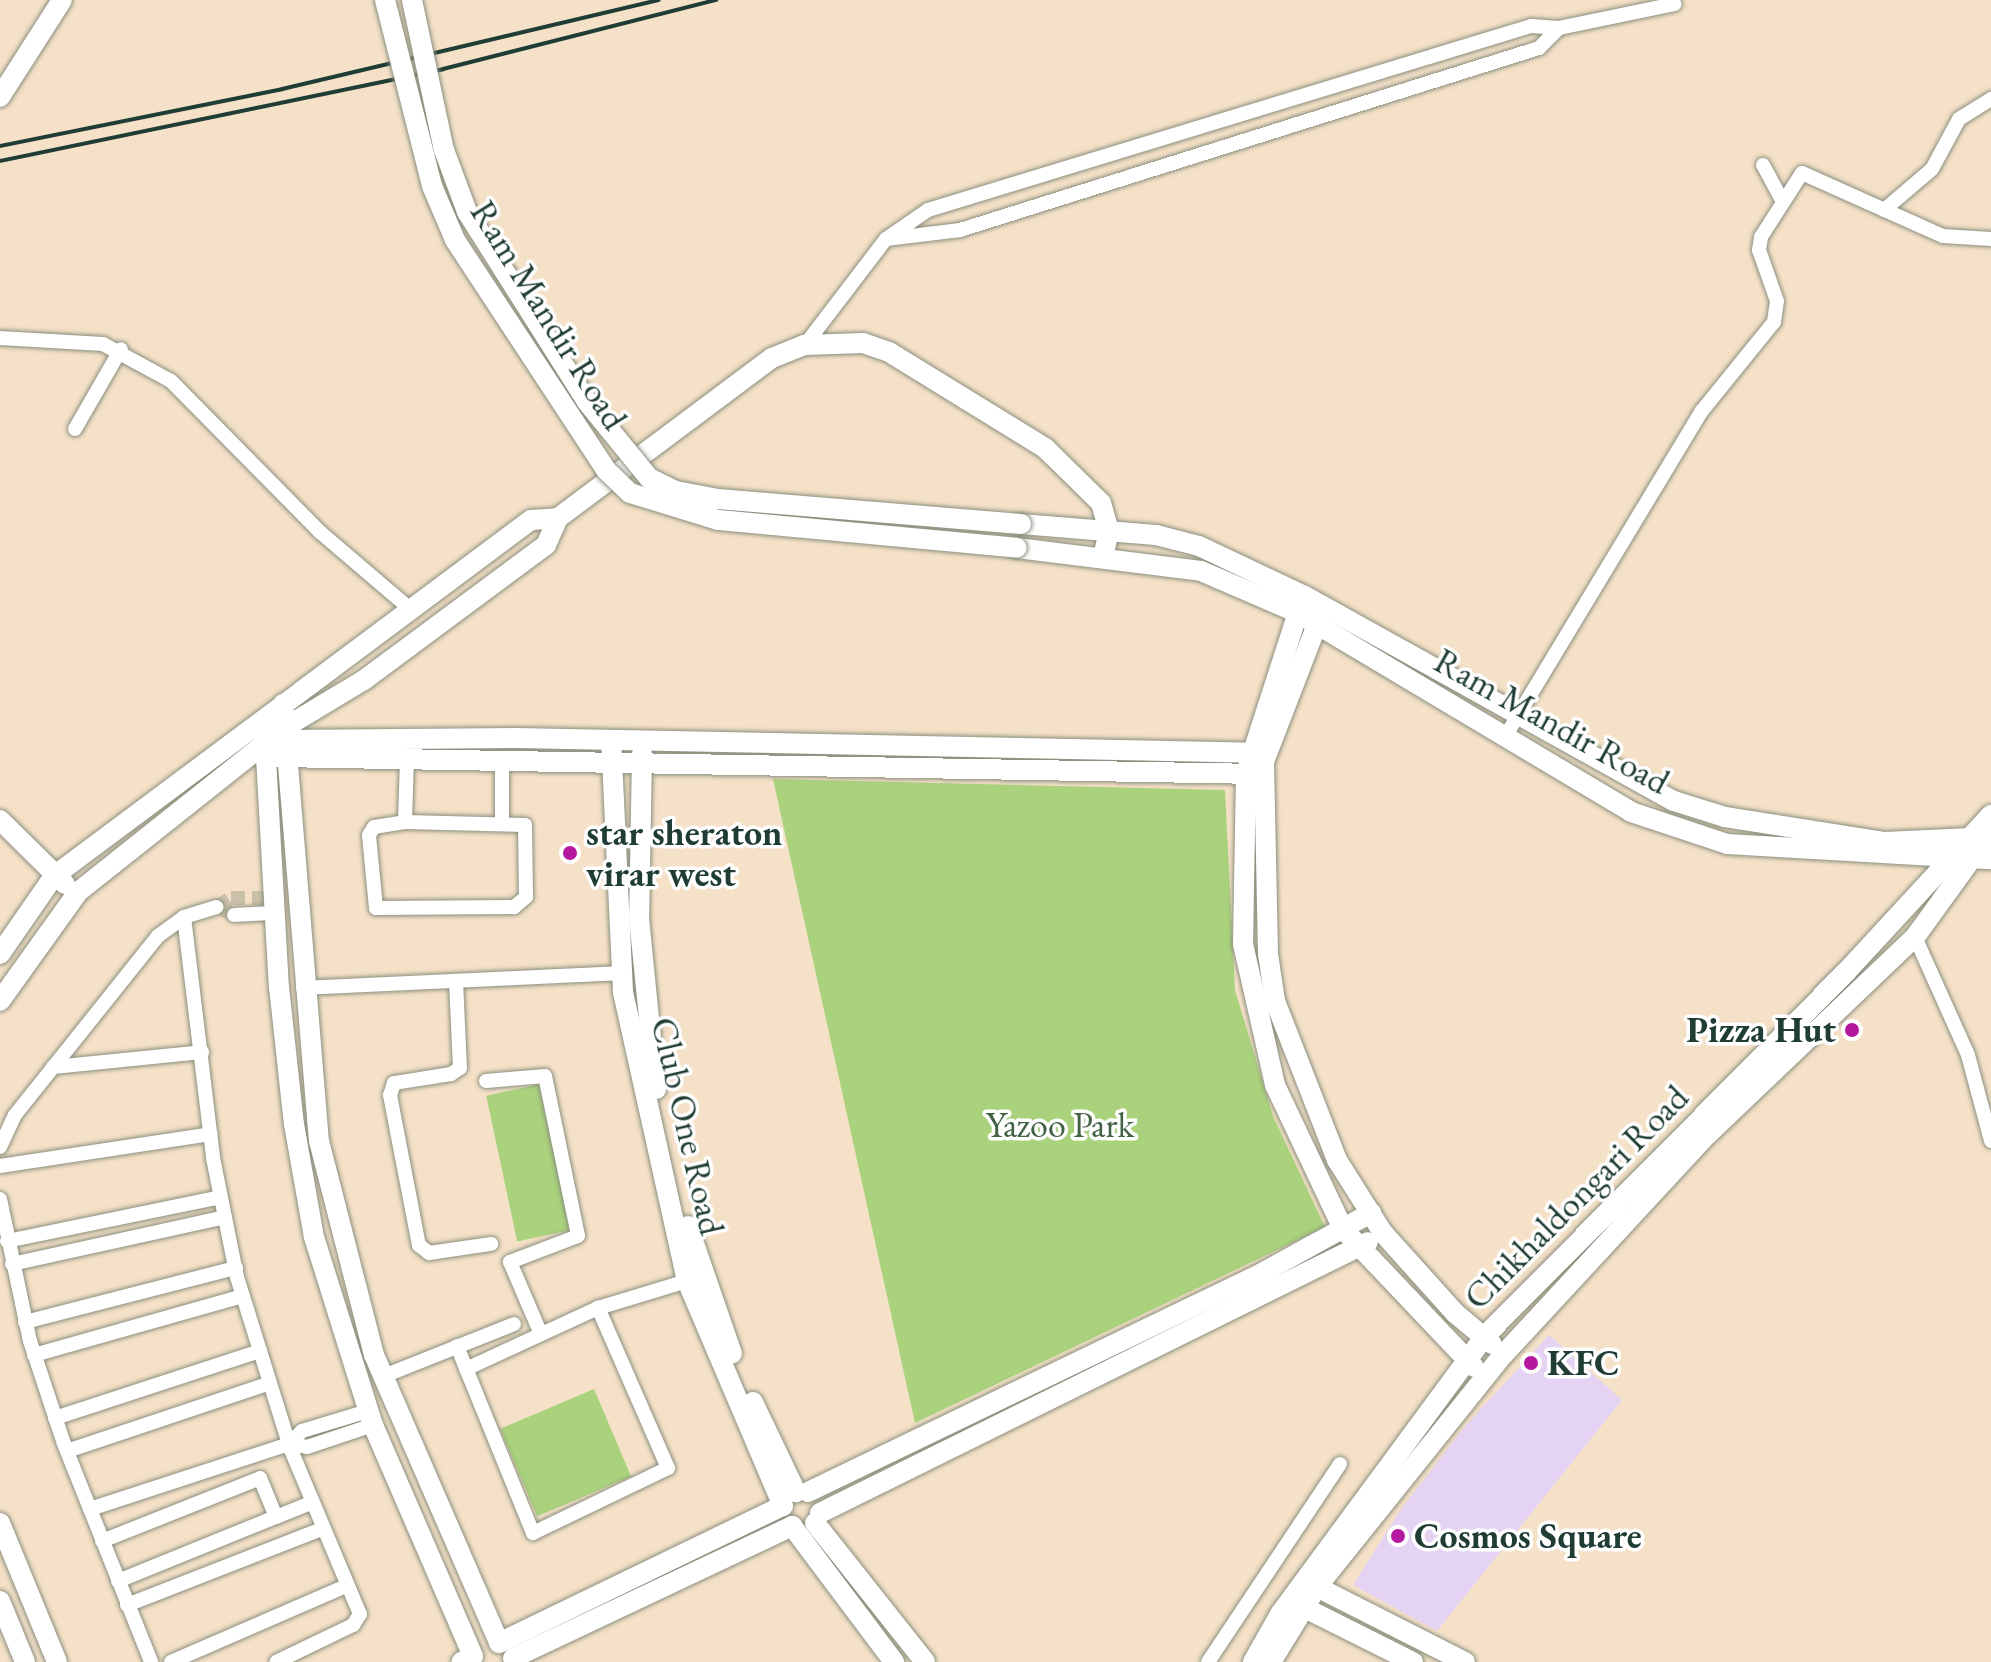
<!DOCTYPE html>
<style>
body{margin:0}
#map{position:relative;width:1991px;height:1662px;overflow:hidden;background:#f5e1c8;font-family:"EB Garamond",serif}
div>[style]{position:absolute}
.built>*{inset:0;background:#e4d3f2}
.green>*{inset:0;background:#aad27d;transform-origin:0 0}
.street-tunnel>*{height:14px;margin-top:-7px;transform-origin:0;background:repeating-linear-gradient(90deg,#cac0aa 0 14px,transparent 0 21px)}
.roads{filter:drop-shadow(0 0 2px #8a8f7e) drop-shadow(0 0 2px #8a8f7e)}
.street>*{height:14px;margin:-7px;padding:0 7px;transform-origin:7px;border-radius:7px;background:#fff}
.secondary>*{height:20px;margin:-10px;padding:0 10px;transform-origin:10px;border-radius:10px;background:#fff}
.rail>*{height:4px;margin:-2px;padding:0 2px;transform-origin:2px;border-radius:2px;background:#1f3d34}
.bridges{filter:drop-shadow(0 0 2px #8a8f7e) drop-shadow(0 0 2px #8a8f7e)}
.secondary-bridge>*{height:20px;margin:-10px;padding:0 10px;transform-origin:10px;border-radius:10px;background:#fff}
.dots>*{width:22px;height:22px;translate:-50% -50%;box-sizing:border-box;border:4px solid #fff;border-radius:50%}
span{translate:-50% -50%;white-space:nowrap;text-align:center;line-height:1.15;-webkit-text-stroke:7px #fff;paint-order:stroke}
.street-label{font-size:36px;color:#1f3d34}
.poi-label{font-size:36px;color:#1f3d34;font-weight:700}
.left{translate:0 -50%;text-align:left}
.right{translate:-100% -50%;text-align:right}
.park-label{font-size:36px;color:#426246}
</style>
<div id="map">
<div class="built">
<div style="clip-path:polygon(1549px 1335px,1622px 1400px,1437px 1631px,1353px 1585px,1401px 1509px,1466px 1425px)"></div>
</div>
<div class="green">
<div style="clip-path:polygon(773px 779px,1225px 790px,1235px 990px,1273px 1116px,1325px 1227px,915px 1423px)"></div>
<div style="left:541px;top:1084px;width:149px;height:56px;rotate:78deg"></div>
<div style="left:594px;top:1389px;width:95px;height:102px;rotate:67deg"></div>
</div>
<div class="street-tunnel">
<div style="left:234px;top:915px;width:19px;rotate:-155deg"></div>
<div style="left:217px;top:907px;width:17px;rotate:-33deg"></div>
<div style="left:231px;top:898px;width:43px"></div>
</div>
<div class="roads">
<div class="street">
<div style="left:1763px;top:165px;width:42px;rotate:61.6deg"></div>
<div style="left:1884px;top:210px;width:63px;rotate:-40.5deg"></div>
<div style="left:1932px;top:169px;width:57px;rotate:-61.6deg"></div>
<div style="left:1959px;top:119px;width:38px;rotate:-32deg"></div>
<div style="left:886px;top:239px;width:75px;rotate:-6.9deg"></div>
<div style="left:960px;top:230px;width:607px;rotate:-17.45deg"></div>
<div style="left:1539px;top:48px;width:28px;rotate:-45deg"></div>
<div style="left:0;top:338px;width:103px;rotate:3.3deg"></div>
<div style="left:103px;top:344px;width:77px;rotate:28.6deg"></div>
<div style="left:171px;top:381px;width:212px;rotate:45.4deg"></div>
<div style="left:320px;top:532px;width:117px;rotate:40.5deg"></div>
<div style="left:805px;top:345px;width:133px;rotate:-52.6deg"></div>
<div style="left:886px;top:239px;width:51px;rotate:-34.6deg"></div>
<div style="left:928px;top:210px;width:630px;rotate:-16.97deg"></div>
<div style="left:1531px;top:26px;width:28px;rotate:4deg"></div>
<div style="left:1559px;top:28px;width:118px;rotate:-11.7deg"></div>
<div style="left:75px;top:429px;width:92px;rotate:-60.1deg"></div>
<div style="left:1505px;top:737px;width:380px;rotate:-58.9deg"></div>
<div style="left:1701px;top:412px;width:116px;rotate:-51deg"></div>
<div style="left:1774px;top:322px;width:21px;rotate:-82deg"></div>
<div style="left:1777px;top:301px;width:54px;rotate:-109.4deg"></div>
<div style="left:1759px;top:250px;width:13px;rotate:-81deg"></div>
<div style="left:1761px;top:237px;width:76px;rotate:-57.4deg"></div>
<div style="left:1802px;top:173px;width:154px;rotate:24.1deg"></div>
<div style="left:1943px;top:236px;width:48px;rotate:3.6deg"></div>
<div style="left:405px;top:822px;width:120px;rotate:1.4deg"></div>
<div style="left:525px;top:825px;width:72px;rotate:89.2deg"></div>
<div style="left:526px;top:897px;width:16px;rotate:140deg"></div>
<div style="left:514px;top:907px;width:138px;rotate:179.6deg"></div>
<div style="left:376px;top:908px;width:73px;rotate:-95.5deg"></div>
<div style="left:369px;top:835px;width:9px;rotate:-58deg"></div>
<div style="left:374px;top:827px;width:31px;rotate:-9deg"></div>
<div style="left:405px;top:822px;width:62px;rotate:-88.2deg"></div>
<div style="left:502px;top:822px;width:60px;rotate:-90deg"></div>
<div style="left:234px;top:915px;width:40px;rotate:-2.9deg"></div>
<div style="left:184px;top:917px;width:243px;rotate:83.1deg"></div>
<div style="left:213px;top:1158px;width:121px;rotate:78.6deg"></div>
<div style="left:237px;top:1277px;width:181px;rotate:72.7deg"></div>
<div style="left:291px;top:1450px;width:178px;rotate:67.2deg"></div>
<div style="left:360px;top:1614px;width:13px;rotate:122deg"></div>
<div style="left:353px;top:1625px;width:85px;rotate:154.3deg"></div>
<div style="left:1915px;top:937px;width:129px;rotate:65.8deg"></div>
<div style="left:1968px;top:1055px;width:89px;rotate:75deg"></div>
<div style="left:456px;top:981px;width:87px;rotate:87.4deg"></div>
<div style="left:460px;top:1068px;width:11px;rotate:146deg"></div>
<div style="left:451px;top:1074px;width:58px;rotate:171deg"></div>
<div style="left:394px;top:1083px;width:13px;rotate:108deg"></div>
<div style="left:390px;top:1095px;width:153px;rotate:79.1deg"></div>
<div style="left:419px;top:1245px;width:13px;rotate:39deg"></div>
<div style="left:429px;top:1253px;width:63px;rotate:-8.3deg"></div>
<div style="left:303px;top:988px;width:319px;rotate:-2.7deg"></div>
<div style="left:53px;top:1067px;width:150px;rotate:-5.7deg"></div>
<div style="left:486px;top:1081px;width:59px;rotate:-4.8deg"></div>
<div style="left:545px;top:1076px;width:163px;rotate:78.3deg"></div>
<div style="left:578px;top:1236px;width:73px;rotate:159.1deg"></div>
<div style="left:510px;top:1262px;width:76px;rotate:66.8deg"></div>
<div style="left:0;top:1147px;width:35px;rotate:-65deg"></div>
<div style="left:15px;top:1115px;width:229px;rotate:-51.4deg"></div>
<div style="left:158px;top:936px;width:32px;rotate:-36deg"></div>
<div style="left:184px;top:917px;width:34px;rotate:-17deg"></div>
<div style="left:0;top:1166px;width:213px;rotate:-8.6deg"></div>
<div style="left:0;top:1199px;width:145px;rotate:78.1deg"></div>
<div style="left:30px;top:1341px;width:108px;rotate:71.7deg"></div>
<div style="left:64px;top:1444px;width:235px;rotate:68.2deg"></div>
<div style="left:7px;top:1241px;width:218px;rotate:-11.6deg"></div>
<div style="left:12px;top:1264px;width:218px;rotate:-12.4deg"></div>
<div style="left:25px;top:1322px;width:218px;rotate:-14.4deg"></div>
<div style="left:457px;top:1346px;width:202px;rotate:67.9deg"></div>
<div style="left:533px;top:1533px;width:150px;rotate:-25.7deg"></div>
<div style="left:668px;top:1468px;width:175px;rotate:-113.6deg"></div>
<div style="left:34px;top:1355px;width:217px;rotate:-15.8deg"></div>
<div style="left:466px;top:1369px;width:145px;rotate:-24.8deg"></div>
<div style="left:598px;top:1308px;width:93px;rotate:-16.9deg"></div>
<div style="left:384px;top:1376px;width:140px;rotate:-21.8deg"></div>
<div style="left:368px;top:1411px;width:69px;rotate:163.1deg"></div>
<div style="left:302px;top:1431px;width:18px;rotate:135deg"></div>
<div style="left:289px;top:1444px;width:18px;rotate:9deg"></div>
<div style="left:307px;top:1447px;width:70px;rotate:-18.4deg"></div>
<div style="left:55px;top:1418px;width:216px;rotate:-18.1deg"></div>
<div style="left:67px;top:1451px;width:214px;rotate:-18.5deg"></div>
<div style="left:90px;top:1509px;width:209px;rotate:-18.1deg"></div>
<div style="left:102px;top:1541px;width:170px;rotate:-21.7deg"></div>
<div style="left:260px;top:1478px;width:42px;rotate:67.7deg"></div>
<div style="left:276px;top:1517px;width:38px;rotate:-22deg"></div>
<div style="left:118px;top:1581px;width:170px;rotate:-22.1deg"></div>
<div style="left:127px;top:1605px;width:209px;rotate:-21.3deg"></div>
<div style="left:171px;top:1662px;width:191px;rotate:-23.5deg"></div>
<div style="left:1208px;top:1662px;width:238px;rotate:-56.3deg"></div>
</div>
<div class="secondary">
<div style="left:0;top:97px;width:115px;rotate:-57.4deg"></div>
<div style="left:1021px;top:524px;width:135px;rotate:4.7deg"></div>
<div style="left:1156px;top:535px;width:44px;rotate:14.3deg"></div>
<div style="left:1199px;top:546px;width:117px;rotate:25.3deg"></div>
<div style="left:1305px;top:596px;width:422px;rotate:29.1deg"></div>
<div style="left:1674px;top:801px;width:53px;rotate:17.4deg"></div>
<div style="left:1725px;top:817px;width:162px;rotate:8.9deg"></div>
<div style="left:1885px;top:842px;width:86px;rotate:-2.7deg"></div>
<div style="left:1017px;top:548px;width:185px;rotate:7.1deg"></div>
<div style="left:1201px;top:571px;width:103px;rotate:23.3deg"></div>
<div style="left:1296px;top:612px;width:390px;rotate:30.8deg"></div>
<div style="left:1631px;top:812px;width:101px;rotate:18.4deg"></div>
<div style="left:1727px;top:844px;width:264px;rotate:3.3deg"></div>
<div style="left:1301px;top:603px;width:179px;rotate:107.9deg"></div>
<div style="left:1246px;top:773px;width:171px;rotate:91deg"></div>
<div style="left:1243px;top:944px;width:145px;rotate:77.2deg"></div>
<div style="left:1275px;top:1085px;width:159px;rotate:64.7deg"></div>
<div style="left:1343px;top:1229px;width:190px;rotate:46.5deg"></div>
<div style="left:1321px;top:614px;width:159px;rotate:111.1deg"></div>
<div style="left:1264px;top:762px;width:192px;rotate:88.8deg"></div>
<div style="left:1268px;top:954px;width:48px;rotate:81.5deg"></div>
<div style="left:1275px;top:1001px;width:171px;rotate:68.7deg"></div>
<div style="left:1337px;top:1160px;width:86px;rotate:57.8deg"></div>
<div style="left:1383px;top:1233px;width:108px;rotate:48deg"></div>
<div style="left:1455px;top:1313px;width:48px;rotate:40deg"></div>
<div style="left:283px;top:704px;width:438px;rotate:85.3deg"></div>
<div style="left:319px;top:1141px;width:221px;rotate:75.6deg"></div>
<div style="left:374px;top:1355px;width:314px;rotate:66.5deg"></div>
<div style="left:499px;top:1643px;width:315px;rotate:-25.8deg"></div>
<div style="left:783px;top:1506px;width:245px;rotate:-113.1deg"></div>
<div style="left:687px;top:1281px;width:296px;rotate:-102.5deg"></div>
<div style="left:623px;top:992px;width:251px;rotate:-92.7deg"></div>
<div style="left:265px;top:739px;width:248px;rotate:86.8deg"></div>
<div style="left:279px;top:987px;width:138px;rotate:83.8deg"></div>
<div style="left:294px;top:1124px;width:115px;rotate:80deg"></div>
<div style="left:314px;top:1237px;width:197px;rotate:72.6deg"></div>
<div style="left:373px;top:1425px;width:252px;rotate:66.6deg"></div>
<div style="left:473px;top:1656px;width:13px;rotate:153deg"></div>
<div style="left:266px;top:748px;width:21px;rotate:-23deg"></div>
<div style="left:285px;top:740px;width:231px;rotate:-0.5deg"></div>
<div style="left:516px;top:738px;width:751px;rotate:1.14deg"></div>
<div style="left:642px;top:754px;width:164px;rotate:91deg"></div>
<div style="left:639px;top:918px;width:172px;rotate:84.3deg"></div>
<div style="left:277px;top:757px;width:987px;rotate:0.99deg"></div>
<div style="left:0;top:820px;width:91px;rotate:44.6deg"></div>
<div style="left:0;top:954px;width:95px;rotate:-55.3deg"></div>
<div style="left:54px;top:876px;width:595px;rotate:-36.74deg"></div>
<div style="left:531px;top:520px;width:27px;rotate:-4deg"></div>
<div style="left:558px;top:518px;width:267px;rotate:-36.8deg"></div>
<div style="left:772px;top:358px;width:35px;rotate:-22deg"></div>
<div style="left:805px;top:345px;width:58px;rotate:-2deg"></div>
<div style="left:863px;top:343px;width:28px;rotate:19deg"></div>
<div style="left:889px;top:352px;width:183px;rotate:31.6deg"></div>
<div style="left:1045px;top:448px;width:78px;rotate:44.5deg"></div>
<div style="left:1101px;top:503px;width:29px;rotate:74deg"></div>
<div style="left:1109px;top:531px;width:27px;rotate:103deg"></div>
<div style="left:0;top:1001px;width:134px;rotate:-54.4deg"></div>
<div style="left:78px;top:892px;width:263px;rotate:-38.5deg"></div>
<div style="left:284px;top:728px;width:93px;rotate:-31deg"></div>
<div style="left:364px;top:680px;width:227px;rotate:-36.6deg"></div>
<div style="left:546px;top:545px;width:30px;rotate:-66deg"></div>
<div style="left:688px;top:1226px;width:135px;rotate:71deg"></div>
<div style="left:753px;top:1402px;width:100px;rotate:64.5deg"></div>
<div style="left:808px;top:1492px;width:502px;rotate:-25.75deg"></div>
<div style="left:1260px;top:1274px;width:127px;rotate:-28.8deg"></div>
<div style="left:820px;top:1513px;width:611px;rotate:-26.31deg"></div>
<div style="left:0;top:1523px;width:150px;rotate:67.7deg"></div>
<div style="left:815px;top:1523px;width:177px;rotate:51.6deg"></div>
<div style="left:1317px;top:1587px;width:166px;rotate:26.9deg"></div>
<div style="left:0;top:1601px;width:66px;rotate:67.7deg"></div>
<div style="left:1303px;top:1607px;width:123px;rotate:26.6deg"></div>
<div style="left:513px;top:1658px;width:309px;rotate:-25.3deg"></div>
<div style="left:792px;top:1526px;width:170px;rotate:53.1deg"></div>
<div style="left:1253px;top:1662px;width:55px;rotate:-60.6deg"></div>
<div style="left:1280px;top:1614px;width:344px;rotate:-53.6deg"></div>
<div style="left:1484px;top:1337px;width:514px;rotate:-45.24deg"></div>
<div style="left:1846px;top:972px;width:214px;rotate:-47.3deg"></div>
<div style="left:1271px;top:1662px;width:88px;rotate:-58.5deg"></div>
<div style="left:1317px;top:1587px;width:299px;rotate:-51.3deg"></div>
<div style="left:1504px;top:1354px;width:300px;rotate:-47.2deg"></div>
<div style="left:1708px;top:1134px;width:286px;rotate:-43.6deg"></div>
<div style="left:1915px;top:937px;width:130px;rotate:-54.1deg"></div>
</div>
</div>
<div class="rail">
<div style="left:0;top:146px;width:288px;rotate:-11.4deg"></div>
<div style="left:282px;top:89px;width:387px;rotate:-13.3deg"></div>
<div style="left:0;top:161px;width:452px;rotate:-11.7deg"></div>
<div style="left:443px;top:69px;width:282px;rotate:-14.2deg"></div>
</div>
<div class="bridges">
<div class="secondary-bridge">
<div style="left:385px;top:0;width:192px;rotate:75.8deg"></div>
<div style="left:432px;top:186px;width:59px;rotate:66.9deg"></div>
<div style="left:455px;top:240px;width:275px;rotate:56.7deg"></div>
<div style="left:606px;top:470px;width:33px;rotate:44deg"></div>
<div style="left:630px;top:493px;width:92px;rotate:17.1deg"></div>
<div style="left:718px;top:520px;width:300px;rotate:5.3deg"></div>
<div style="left:412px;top:0;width:153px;rotate:78deg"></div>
<div style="left:444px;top:150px;width:66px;rotate:69.6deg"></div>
<div style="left:467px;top:212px;width:225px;rotate:57.7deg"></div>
<div style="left:587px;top:402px;width:98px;rotate:50.8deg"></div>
<div style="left:649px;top:478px;width:30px;rotate:26deg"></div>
<div style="left:676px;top:491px;width:43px;rotate:10.8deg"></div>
<div style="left:718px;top:499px;width:304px;rotate:4.7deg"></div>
</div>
</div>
<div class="dots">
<div style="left:570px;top:853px;background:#b5179e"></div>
<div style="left:1852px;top:1030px;background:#b5179e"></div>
<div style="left:1531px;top:1363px;background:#b5179e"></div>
<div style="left:1398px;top:1536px;background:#b5179e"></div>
</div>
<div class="street-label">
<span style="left:549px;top:315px;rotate:58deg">Ram Mandir Road</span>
<span style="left:1552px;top:721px;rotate:29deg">Ram Mandir Road</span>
<span style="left:688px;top:1126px;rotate:77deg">Club One Road</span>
<span style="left:1576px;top:1197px;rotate:-45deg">Chikhaldongari Road</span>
</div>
<div class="poi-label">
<span class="left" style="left:586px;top:853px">star sheraton<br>virar west</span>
<span class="right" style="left:1836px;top:1030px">Pizza Hut</span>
<span class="left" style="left:1547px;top:1363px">KFC</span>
<span class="left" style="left:1414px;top:1536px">Cosmos Square</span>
</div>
<div class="park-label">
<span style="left:1060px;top:1125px">Yazoo Park</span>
</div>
</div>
